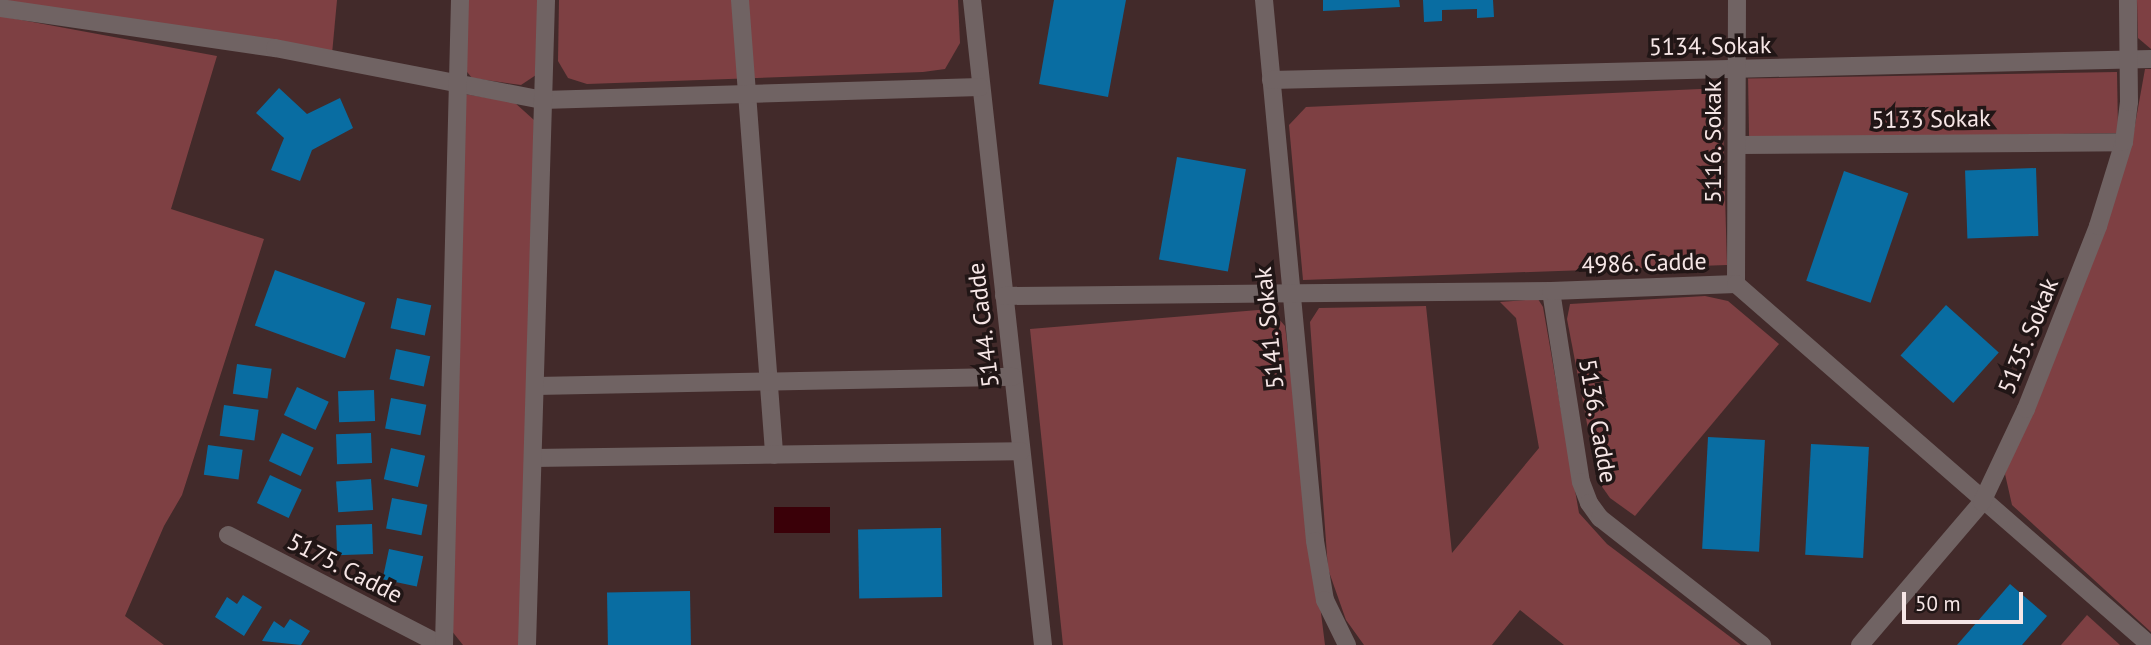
<!DOCTYPE html>
<style>
body{margin:0}
#map{position:relative;width:2151px;height:645px;overflow:hidden;background:#422a2a;font-family:"PT Sans",sans-serif}
div>[style]{position:absolute}
.green>*{inset:0;background:#7e4043;transform-origin:0 0}
.water>*{inset:0;background:#3a0008;transform-origin:0 0}
.building>*{inset:0;background:#096da2;transform-origin:0 0}
.minor>*{height:18px;margin:-9px;padding:0 9px;transform-origin:9px;border-radius:9px;background:#706363}
span{translate:-50% -50%;white-space:nowrap;text-align:center;line-height:1.15;-webkit-text-stroke:7px #211616;paint-order:stroke}
.street-label{font-size:24px;color:#f6e6e6}
.scale{position:absolute;left:1902px;top:592px;width:121px;height:32px;box-sizing:border-box;border:4px solid #f6e6e6;border-top:0;padding-left:9px;font-size:21px;line-height:24px;white-space:nowrap;color:#f6e6e6;-webkit-text-stroke:5px #211616;paint-order:stroke}
</style>
<div id="map">
<div class="green">
<div style="clip-path:polygon(1px 0,337px 0,332px 54px)"></div>
<div style="clip-path:polygon(466px 0,541px 0,539px 73px,521px 85px,472px 78px,463px 67px)"></div>
<div style="clip-path:polygon(559px 0,958px 0,960px 43px,945px 69px,923px 72px,587px 84px,568px 78px,558px 61px)"></div>
<div style="clip-path:polygon(2137px 0,2151px 0,2151px 49px,2138px 38px)"></div>
<div style="clip-path:polygon(0 16px,217px 56px,171px 209px,264px 239px,182px 495px,164px 526px,125px 616px,164px 645px,0 645px)"></div>
<div style="clip-path:polygon(2145px 69px,2151px 69px,2151px 632px,2012px 505px,2005px 474px,2131px 147px)"></div>
<div style="left:2117px;top:72px;width:61px;height:369px;rotate:89deg"></div>
<div style="clip-path:polygon(1722px 88px,1727px 265px,1303px 280px,1289px 125px,1306px 107px)"></div>
<div style="clip-path:polygon(464px 94px,514px 102px,534px 120px,524px 645px,463px 645px,451px 630px)"></div>
<div style="clip-path:polygon(1705px 296px,1728px 301px,1779px 344px,1635px 516px,1610px 498px,1598px 481px,1567px 319px,1570px 304px)"></div>
<div style="clip-path:polygon(1538px 299px,1543px 307px,1579px 513px,1607px 544px,1741px 645px,1564px 645px,1520px 610px,1492px 645px,1364px 645px,1346px 620px,1328px 569px,1310px 322px,1319px 308px,1426px 306px,1452px 553px,1539px 448px,1516px 318px,1500px 302px)"></div>
<div style="clip-path:polygon(1270px 309px,1285px 326px,1325px 645px,1063px 645px,1030px 329px)"></div>
<div style="clip-path:polygon(2087px 615px,2120px 645px,2061px 645px)"></div>
</div>
<div class="water">
<div style="left:830px;top:507px;width:26px;height:56px;rotate:90deg"></div>
</div>
<div class="building">
<div style="clip-path:polygon(1054px 0,1126px 0,1108px 97px,1039px 84px)"></div>
<div style="clip-path:polygon(1323px 0,1399px 0,1400px 7px,1323px 11px)"></div>
<div style="clip-path:polygon(1423px 0,1493px 0,1494px 17px,1477px 18px,1477px 9px,1442px 10px,1442px 21px,1424px 22px)"></div>
<div style="clip-path:polygon(279px 88px,307px 114px,340px 98px,353px 128px,312px 150px,300px 181px,271px 170px,284px 138px,256px 113px)"></div>
<div style="left:1177px;top:157px;width:70px;height:104px;rotate:10deg"></div>
<div style="left:2036px;top:168px;width:68px;height:71px;rotate:88deg"></div>
<div style="left:1844px;top:171px;width:68px;height:116px;rotate:19deg"></div>
<div style="left:275px;top:270px;width:96px;height:59px;rotate:20deg"></div>
<div style="left:397px;top:298px;width:35px;height:31px;rotate:12deg"></div>
<div style="left:1946px;top:305px;width:71px;height:68px;rotate:42deg"></div>
<div style="left:396px;top:349px;width:35px;height:31px;rotate:12deg"></div>
<div style="left:237px;top:364px;width:35px;height:30px;rotate:8deg"></div>
<div style="left:297px;top:387px;width:35px;height:31px;rotate:25deg"></div>
<div style="left:374px;top:390px;width:31px;height:36px;rotate:88deg"></div>
<div style="left:391px;top:398px;width:36px;height:31px;rotate:11deg"></div>
<div style="left:224px;top:405px;width:35px;height:31px;rotate:8deg"></div>
<div style="left:282px;top:433px;width:35px;height:31px;rotate:25deg"></div>
<div style="left:371px;top:433px;width:30px;height:35px;rotate:88deg"></div>
<div style="left:1708px;top:437px;width:57px;height:112px;rotate:3deg"></div>
<div style="left:1811px;top:444px;width:58px;height:111px;rotate:3deg"></div>
<div style="left:208px;top:445px;width:35px;height:30px;rotate:8deg"></div>
<div style="left:391px;top:448px;width:35px;height:32px;rotate:13deg"></div>
<div style="left:270px;top:475px;width:35px;height:31px;rotate:25deg"></div>
<div style="left:371px;top:479px;width:31px;height:35px;rotate:86deg"></div>
<div style="left:392px;top:498px;width:36px;height:31px;rotate:11deg"></div>
<div style="left:372px;top:524px;width:30px;height:36px;rotate:88deg"></div>
<div style="left:941px;top:528px;width:69px;height:83px;rotate:89deg"></div>
<div style="left:389px;top:549px;width:35px;height:31px;rotate:12deg"></div>
<div style="clip-path:polygon(2010px 584px,2047px 616px,2022px 645px,1957px 645px)"></div>
<div style="left:690px;top:591px;width:54px;height:83px;rotate:89deg"></div>
<div style="clip-path:polygon(243px 595px,262px 607px,244px 636px,215px 617px,227px 597px,237px 604px)"></div>
<div style="clip-path:polygon(290px 619px,310px 631px,301px 645px,262px 641px,274px 621px,284px 628px)"></div>
</div>
<div class="minor">
<div style="left:740px;top:0;width:456px;rotate:85.7deg"></div>
<div style="left:972px;top:0;width:649px;rotate:83.72deg"></div>
<div style="left:1264px;top:0;width:543px;rotate:84.61deg"></div>
<div style="left:1315px;top:541px;width:60px;rotate:80.4deg"></div>
<div style="left:1325px;top:600px;width:50px;rotate:63.9deg"></div>
<div style="left:0;top:8px;width:278px;rotate:8.3deg"></div>
<div style="left:275px;top:48px;width:272px;rotate:11deg"></div>
<div style="left:542px;top:100px;width:438px;rotate:-1.7deg"></div>
<div style="left:1271px;top:80px;width:880px;rotate:-1.37deg"></div>
<div style="left:1739px;top:145px;width:385px;rotate:-0.4deg"></div>
<div style="left:1736px;top:284px;width:284px;rotate:-89.8deg"></div>
<div style="left:1551px;top:291px;width:193px;rotate:81.1deg"></div>
<div style="left:1581px;top:482px;width:22px;rotate:69deg"></div>
<div style="left:1589px;top:503px;width:19px;rotate:54deg"></div>
<div style="left:1600px;top:518px;width:206px;rotate:38.1deg"></div>
<div style="left:1004px;top:296px;width:547px;rotate:-0.52deg"></div>
<div style="left:1551px;top:291px;width:185px;rotate:-2.2deg"></div>
<div style="left:1736px;top:284px;width:549px;rotate:41.09deg"></div>
<div style="left:536px;top:386px;width:477px;rotate:-1.1deg"></div>
<div style="left:533px;top:458px;width:488px;rotate:-0.8deg"></div>
<div style="left:228px;top:535px;width:240px;rotate:27.3deg"></div>
<div style="left:444px;top:645px;width:645px;rotate:-88.58deg"></div>
<div style="left:527px;top:645px;width:645px;rotate:-88.31deg"></div>
<div style="left:1860px;top:645px;width:188px;rotate:-49.5deg"></div>
<div style="left:1982px;top:502px;width:103px;rotate:-64.7deg"></div>
<div style="left:2026px;top:409px;width:197px;rotate:-68.5deg"></div>
<div style="left:2098px;top:226px;width:88px;rotate:-72.8deg"></div>
<div style="left:2124px;top:142px;width:40px;rotate:-82.9deg"></div>
<div style="left:2129px;top:102px;width:102px;rotate:-90.6deg"></div>
</div>
<div class="street-label">
<span style="left:1710px;top:46px;rotate:-1deg">5134. Sokak</span>
<span style="left:1931px;top:119px;rotate:-1deg">5133 Sokak</span>
<span style="left:1713px;top:142px;rotate:-90deg">5116. Sokak</span>
<span style="left:1644px;top:263px;rotate:-2deg">4986. Cadde</span>
<span style="left:983px;top:325px;rotate:-97deg">5144. Cadde</span>
<span style="left:1269px;top:328px;rotate:-96deg">5141. Sokak</span>
<span style="left:2028px;top:336px;rotate:-68deg">5135. Sokak</span>
<span style="left:1598px;top:421px;rotate:80deg">5136. Cadde</span>
<span style="left:345px;top:568px;rotate:27deg">5175. Cadde</span>
</div>
<div class="scale">50 m</div>
</div>
